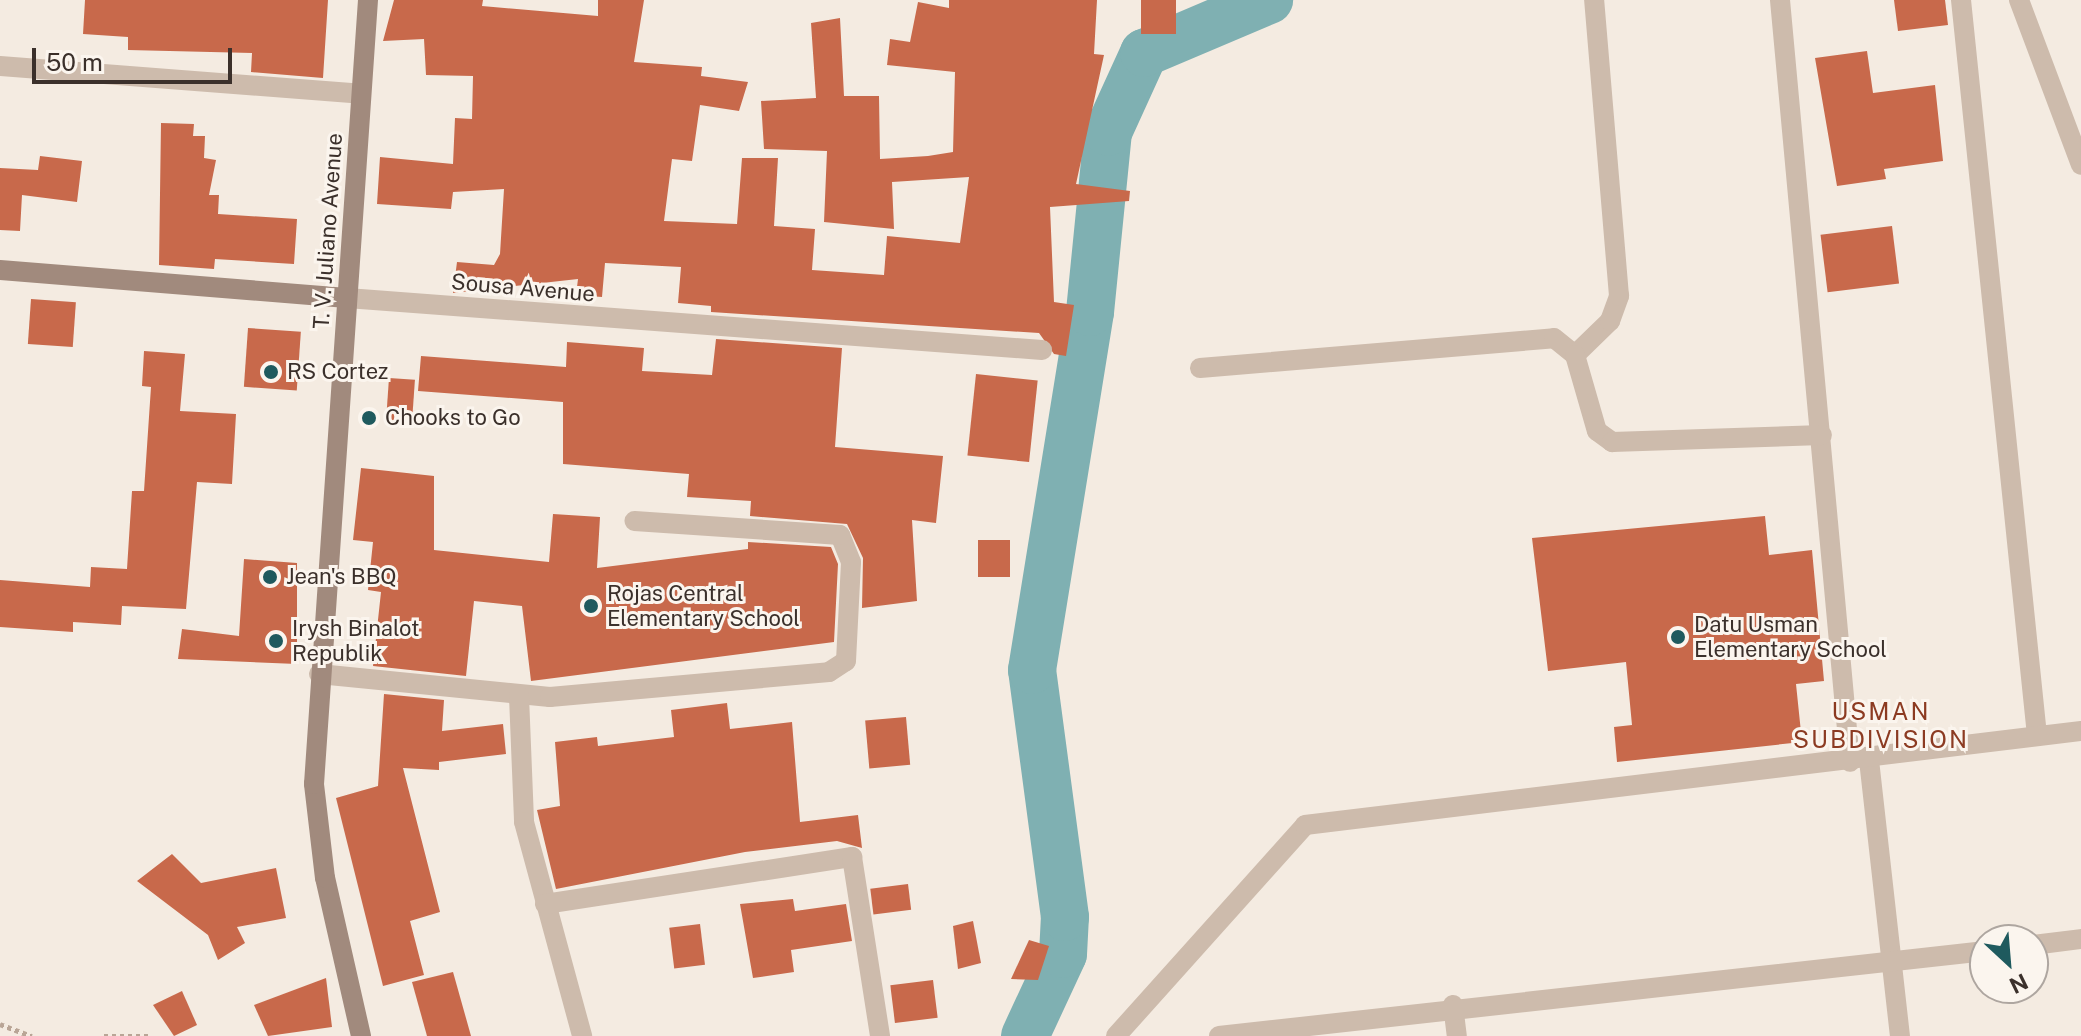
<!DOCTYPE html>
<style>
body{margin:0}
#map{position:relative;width:2081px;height:1036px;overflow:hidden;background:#f4ebe1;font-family:"Public Sans",sans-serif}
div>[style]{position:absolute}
.river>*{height:48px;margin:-24px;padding:0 24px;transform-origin:24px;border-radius:24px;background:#7fb0b2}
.building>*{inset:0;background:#c8694b;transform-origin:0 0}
.path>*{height:5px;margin-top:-2.5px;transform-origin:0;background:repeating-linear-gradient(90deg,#b9a596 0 4px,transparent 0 8px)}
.street>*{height:20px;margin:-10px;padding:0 10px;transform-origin:10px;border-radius:10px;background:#cdbbac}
.secondary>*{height:20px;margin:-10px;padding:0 10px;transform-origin:10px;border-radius:10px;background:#a18a7d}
.dots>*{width:22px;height:22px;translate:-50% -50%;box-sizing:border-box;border:4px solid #fbf5ee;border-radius:50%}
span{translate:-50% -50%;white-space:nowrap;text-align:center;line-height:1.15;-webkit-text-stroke:6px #fbf5ee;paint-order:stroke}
.street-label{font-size:22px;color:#3b302b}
.poi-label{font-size:22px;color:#3b302b}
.left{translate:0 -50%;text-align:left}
.neighbourhood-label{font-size:24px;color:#8c3b22;letter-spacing:2px}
.north{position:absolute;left:1969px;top:924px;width:80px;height:80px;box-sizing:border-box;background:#fbf5ee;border:2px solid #aea6a0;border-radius:50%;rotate:154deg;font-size:22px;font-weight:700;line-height:32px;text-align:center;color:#3b302b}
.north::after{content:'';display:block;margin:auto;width:28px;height:36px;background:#1f5a5e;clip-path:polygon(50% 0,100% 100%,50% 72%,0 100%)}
.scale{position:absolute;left:32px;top:48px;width:200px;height:36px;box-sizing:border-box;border:4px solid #3b302b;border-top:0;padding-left:10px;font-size:24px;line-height:28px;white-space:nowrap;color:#3b302b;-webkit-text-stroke:6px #fbf5ee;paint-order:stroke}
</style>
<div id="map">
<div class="river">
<div style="left:1025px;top:1036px;width:90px;rotate:-65.1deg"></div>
<div style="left:1063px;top:954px;width:37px;rotate:-87deg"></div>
<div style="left:1065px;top:917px;width:249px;rotate:-97.6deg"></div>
<div style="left:1032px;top:670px;width:363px;rotate:-80.8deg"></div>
<div style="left:1090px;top:312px;width:181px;rotate:-84.3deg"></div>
<div style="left:1108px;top:132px;width:87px;rotate:-65.5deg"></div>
<div style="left:1144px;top:53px;width:136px;rotate:-23deg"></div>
</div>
<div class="building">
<div style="clip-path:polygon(85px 0,328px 0,323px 78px,251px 72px,252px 53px,128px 50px,128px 37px,83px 34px)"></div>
<div style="clip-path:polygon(394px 0,483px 0,482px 6px,598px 16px,598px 0,644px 0,634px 62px,702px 67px,701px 76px,748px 82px,739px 111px,700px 105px,692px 161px,672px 159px,664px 221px,737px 224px,742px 158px,778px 158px,774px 226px,815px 229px,812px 270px,884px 275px,887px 236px,960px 243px,969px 177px,892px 182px,894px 229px,824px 222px,827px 151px,764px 149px,761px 101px,816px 98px,811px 23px,840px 18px,844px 96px,879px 96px,880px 159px,928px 156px,953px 152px,955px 72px,887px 65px,890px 39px,910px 42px,918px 2px,949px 8px,949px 0,1097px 0,1094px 54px,1104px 55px,1076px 184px,1130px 191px,1129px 201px,1050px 207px,1054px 302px,1074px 305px,1066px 356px,1054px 354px,1039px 333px,711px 312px,711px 306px,678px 303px,681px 267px,605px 263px,602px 297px,576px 295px,578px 279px,453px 293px,457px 262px,494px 265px,500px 254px,504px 189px,453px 192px,451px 209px,377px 204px,380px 157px,453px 164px,455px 118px,472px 119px,473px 76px,426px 75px,424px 39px,383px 41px)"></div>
<div style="left:1141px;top:0;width:35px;height:34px"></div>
<div style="clip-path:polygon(1894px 0,1945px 0,1948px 25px,1898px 31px)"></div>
<div style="clip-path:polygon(1867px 51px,1873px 93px,1935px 85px,1943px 161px,1884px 169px,1886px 179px,1837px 186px,1815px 58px)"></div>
<div style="clip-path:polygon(161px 123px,194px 124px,193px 136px,205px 136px,204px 158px,216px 160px,209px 195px,219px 195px,218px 214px,297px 219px,294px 264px,215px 259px,214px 269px,159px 265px)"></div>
<div style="clip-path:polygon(40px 156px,82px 161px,77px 202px,22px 195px,20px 231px,0 230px,0 168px,38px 170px)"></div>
<div style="left:1892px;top:226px;width:58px;height:72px;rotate:83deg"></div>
<div style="left:31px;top:299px;width:45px;height:45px;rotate:4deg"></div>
<div style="left:248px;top:328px;width:53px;height:59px;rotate:4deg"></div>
<div style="clip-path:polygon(716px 339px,842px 348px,835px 447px,943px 456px,936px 523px,912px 520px,917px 601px,862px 608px,863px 558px,847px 524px,750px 516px,751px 501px,687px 497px,689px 474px,563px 464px,563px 402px,418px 391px,421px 356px,566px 367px,567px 342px,644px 348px,642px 371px,712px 375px)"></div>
<div style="clip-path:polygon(144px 351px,185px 354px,180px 411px,236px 414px,232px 484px,197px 482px,186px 609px,122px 606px,121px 625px,73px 622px,73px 632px,0 627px,0 580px,90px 587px,91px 567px,127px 569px,132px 491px,144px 491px,151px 387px,142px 386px)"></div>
<div style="left:976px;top:374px;width:62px;height:82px;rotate:6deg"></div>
<div style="left:389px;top:378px;width:26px;height:46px;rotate:4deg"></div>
<div style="clip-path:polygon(361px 468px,434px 476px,434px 550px,549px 562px,553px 514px,600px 517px,597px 568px,748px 549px,748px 542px,831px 547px,838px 564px,834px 642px,531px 681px,522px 606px,474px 601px,466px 676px,373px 666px,381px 592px,368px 590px,373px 542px,353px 540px)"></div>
<div style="clip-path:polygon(1765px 516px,1769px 555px,1812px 550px,1824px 681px,1796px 684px,1802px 742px,1617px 762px,1614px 727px,1632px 725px,1626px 662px,1548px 671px,1532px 538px)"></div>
<div style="left:1010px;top:540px;width:37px;height:32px;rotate:90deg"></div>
<div style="clip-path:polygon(244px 559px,297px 563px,297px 664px,178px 659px,182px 629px,239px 636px)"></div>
<div style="clip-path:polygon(384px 694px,444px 700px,442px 731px,503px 724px,506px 754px,439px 762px,439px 770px,403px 768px,440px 912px,410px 921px,424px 975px,383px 986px,336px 798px,378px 786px)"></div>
<div style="clip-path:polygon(727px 703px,730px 729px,792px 722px,800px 822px,858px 815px,862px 848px,837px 841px,745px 852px,556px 889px,537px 810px,560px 806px,555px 742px,597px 737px,598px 746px,674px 737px,671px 710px)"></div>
<div style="left:906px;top:717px;width:48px;height:41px;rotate:85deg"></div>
<div style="clip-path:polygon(172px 854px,201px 883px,276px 868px,286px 918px,237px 927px,245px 943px,218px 960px,208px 935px,137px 881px)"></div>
<div style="left:908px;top:884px;width:26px;height:38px;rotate:83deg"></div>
<div style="clip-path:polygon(793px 899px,795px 911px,846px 904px,852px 941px,791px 950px,794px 972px,753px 978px,740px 904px)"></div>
<div style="clip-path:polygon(973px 921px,981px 963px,958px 969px,953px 926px)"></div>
<div style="left:700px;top:924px;width:41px;height:31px;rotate:83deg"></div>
<div style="clip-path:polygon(1029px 940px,1049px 946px,1038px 980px,1011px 979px)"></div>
<div style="clip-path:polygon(453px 972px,471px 1036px,427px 1036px,412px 982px)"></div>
<div style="clip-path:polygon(326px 978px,332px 1027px,268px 1036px,254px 1005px)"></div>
<div style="left:933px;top:980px;width:38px;height:43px;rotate:83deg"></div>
<div style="clip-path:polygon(182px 991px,197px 1025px,174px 1036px,153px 1005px)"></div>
</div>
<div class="path">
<div style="left:0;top:1024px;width:34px;rotate:21deg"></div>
<div style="left:104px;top:1036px;width:45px"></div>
</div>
<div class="street">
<div style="left:1780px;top:0;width:765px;rotate:84.75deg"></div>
<div style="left:1961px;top:0;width:740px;rotate:84.1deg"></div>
<div style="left:2019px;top:0;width:176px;rotate:69.4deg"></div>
<div style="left:0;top:66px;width:362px;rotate:4.4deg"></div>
<div style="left:347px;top:298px;width:697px;rotate:4.28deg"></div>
<div style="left:1575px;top:355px;width:49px;rotate:-44.2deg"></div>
<div style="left:1610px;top:321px;width:27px;rotate:-70deg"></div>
<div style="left:1619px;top:296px;width:297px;rotate:-94.8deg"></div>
<div style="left:1200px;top:368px;width:355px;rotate:-4.8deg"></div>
<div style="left:1554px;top:338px;width:27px;rotate:39deg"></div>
<div style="left:1575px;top:355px;width:79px;rotate:73.9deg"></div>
<div style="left:1597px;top:431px;width:19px;rotate:36deg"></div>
<div style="left:1612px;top:442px;width:210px;rotate:-1.9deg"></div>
<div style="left:319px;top:674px;width:232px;rotate:5.7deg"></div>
<div style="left:550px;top:697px;width:280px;rotate:-5.1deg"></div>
<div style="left:829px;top:672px;width:20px;rotate:-33deg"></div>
<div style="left:846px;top:661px;width:99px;rotate:-87.1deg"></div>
<div style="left:851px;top:562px;width:29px;rotate:-112deg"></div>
<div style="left:840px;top:535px;width:206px;rotate:-176.1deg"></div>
<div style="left:519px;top:696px;width:126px;rotate:87.7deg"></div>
<div style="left:524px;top:822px;width:222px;rotate:74.8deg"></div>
<div style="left:1869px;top:760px;width:278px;rotate:83.6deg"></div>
<div style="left:545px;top:904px;width:311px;rotate:-8.7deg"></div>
<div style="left:852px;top:857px;width:181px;rotate:81.1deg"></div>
<div style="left:2033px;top:945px;width:48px;rotate:-7.1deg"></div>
<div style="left:1453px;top:1005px;width:31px;rotate:83deg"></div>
<div style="left:1116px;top:1036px;width:283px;rotate:-48.1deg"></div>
<div style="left:1305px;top:825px;width:782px;rotate:-6.91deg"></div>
<div style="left:1219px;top:1036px;width:771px;rotate:-6.33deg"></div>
</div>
<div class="secondary">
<div style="left:0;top:270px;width:348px;rotate:4.6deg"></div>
<div style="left:361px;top:1036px;width:162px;rotate:-102.8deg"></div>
<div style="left:325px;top:878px;width:95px;rotate:-96.7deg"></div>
<div style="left:314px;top:784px;width:786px;rotate:-86.06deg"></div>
</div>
<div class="dots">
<div style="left:271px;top:372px;background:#1f5a5e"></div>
<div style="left:369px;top:418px;background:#1f5a5e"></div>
<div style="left:270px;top:577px;background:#1f5a5e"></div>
<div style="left:591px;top:606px;background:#1f5a5e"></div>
<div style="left:1678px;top:637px;background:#1f5a5e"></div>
<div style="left:276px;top:641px;background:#1f5a5e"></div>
</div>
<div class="street-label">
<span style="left:328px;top:231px;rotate:-86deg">T. V. Juliano Avenue</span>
<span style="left:523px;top:288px;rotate:5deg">Sousa Avenue</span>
</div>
<div class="poi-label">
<span class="left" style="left:287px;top:372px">RS Cortez</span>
<span class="left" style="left:385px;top:418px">Chooks to Go</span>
<span class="left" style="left:286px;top:577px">Jean's BBQ</span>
<span class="left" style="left:607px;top:606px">Rojas Central<br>Elementary School</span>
<span class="left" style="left:1694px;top:637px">Datu Usman<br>Elementary School</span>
<span class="left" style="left:292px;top:641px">Irysh Binalot<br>Republik</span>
</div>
<div class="neighbourhood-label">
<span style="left:1881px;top:726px">USMAN<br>SUBDIVISION</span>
</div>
<div class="north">N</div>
<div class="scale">50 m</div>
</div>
